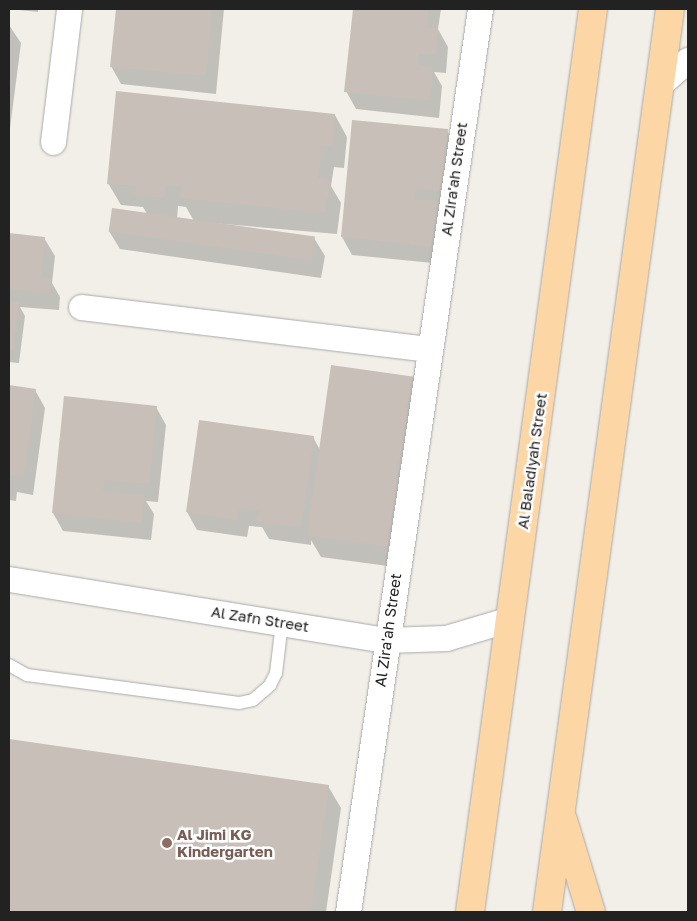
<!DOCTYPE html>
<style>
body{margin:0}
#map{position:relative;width:697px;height:921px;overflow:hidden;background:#f2efe9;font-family:"Golos Text",sans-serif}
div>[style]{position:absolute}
.shadow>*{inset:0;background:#0003}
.building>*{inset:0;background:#c7bfb8;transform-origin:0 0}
.roads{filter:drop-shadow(0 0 1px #a9a9a9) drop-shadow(0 0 1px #a9a9a9)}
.lane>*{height:12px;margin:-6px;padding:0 6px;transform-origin:6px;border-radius:6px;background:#fff}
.street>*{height:25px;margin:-12.5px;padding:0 12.5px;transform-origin:12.5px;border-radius:12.5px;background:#fff}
.primary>*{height:28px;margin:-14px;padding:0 14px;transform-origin:14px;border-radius:14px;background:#fcd6a4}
.dots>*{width:14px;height:14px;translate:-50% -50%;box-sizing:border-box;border:2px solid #fff;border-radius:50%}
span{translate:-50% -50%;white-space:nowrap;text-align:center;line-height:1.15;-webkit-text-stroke:5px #fff;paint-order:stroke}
.street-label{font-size:15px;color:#222}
.education-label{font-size:15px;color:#785e54;font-weight:700}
.left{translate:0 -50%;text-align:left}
.frame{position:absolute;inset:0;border:10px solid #222;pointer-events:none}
</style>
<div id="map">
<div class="shadow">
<div style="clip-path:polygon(9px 9px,38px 9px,38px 12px)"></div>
<div style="clip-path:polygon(117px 9px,224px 9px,216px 94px,121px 84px,111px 66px)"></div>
<div style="clip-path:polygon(354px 9px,441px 9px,438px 29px,448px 47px,446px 73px,434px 72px,442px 86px,439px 118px,356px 109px,346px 91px)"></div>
<div style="clip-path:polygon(9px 25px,21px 43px,9px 136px)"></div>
<div style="clip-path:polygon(evenodd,335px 115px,347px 137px,344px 168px,334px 167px,331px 186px,341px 203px,337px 234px,212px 223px,314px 238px,325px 256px,321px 278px,120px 249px,109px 231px,147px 214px,143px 207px,121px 205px,108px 183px,335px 115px,178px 206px,186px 207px,194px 221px,177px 219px,178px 206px)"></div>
<div style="clip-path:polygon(447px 131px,458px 149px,443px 264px,352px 255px,342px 237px)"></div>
<div style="clip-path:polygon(9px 234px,44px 238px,55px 256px,52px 283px,60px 297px,59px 310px,20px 307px,25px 316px,19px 363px,9px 362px)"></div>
<div style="clip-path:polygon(9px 387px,35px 390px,45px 408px,33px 495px,17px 492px,16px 501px,9px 500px)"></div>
<div style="clip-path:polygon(156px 407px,166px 425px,158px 502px,146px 501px,154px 514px,151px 540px,63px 531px,53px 513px)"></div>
<div style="clip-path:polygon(313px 437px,320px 450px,410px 569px,321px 557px,311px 540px,311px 545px,269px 539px,262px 527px,249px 526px,247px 537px,197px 530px,187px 512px)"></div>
<div style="clip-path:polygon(9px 740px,328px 786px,341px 808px,326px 912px,9px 912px)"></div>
</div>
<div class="building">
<div style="clip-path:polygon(116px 9px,212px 9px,206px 76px,110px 67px)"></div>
<div style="clip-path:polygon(353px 9px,429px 9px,426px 27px,438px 28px,436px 55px,419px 54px,418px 65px,433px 67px,430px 101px,344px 92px)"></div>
<div style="clip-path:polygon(116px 91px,335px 114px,332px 146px,322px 145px,318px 178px,329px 180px,325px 213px,179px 198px,181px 187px,166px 185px,165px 198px,134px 195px,135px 186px,107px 184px)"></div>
<div style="clip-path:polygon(352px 120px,448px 129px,442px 191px,416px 188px,414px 199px,437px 201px,433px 247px,341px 237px)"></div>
<div style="left:112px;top:208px;width:205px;height:24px;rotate:8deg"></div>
<div style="clip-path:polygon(9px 233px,45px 237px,41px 277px,51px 278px,49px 293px,9px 289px)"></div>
<div style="clip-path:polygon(9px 301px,19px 302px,13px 351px,9px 351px)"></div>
<div style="left:331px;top:365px;width:91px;height:172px;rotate:8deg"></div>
<div style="clip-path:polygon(9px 385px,36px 389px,24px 477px,9px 475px)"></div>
<div style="clip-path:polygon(64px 396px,157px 406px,149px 484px,105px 480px,103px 491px,144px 495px,142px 523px,52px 513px)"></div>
<div style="clip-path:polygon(199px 420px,314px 436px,301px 528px,257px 522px,259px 511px,239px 508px,237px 520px,186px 512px)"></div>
<div style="clip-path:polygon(9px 739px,329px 785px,311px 912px,9px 912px)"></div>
</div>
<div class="roads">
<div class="lane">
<div style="left:9px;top:665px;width:21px;rotate:29deg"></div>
<div style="left:27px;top:675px;width:214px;rotate:7.5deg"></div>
<div style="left:239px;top:703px;width:14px;rotate:-12deg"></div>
<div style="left:253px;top:700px;width:23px;rotate:-41deg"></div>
<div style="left:270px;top:685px;width:13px;rotate:-63deg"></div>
<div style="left:276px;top:673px;width:50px;rotate:-83.2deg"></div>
</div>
<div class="street">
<div style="left:660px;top:84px;width:37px;rotate:-41deg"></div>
<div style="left:53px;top:142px;width:134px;rotate:-83.1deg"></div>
<div style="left:81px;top:307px;width:351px;rotate:6.9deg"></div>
<div style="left:9px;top:579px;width:382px;rotate:9.2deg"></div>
<div style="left:386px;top:640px;width:60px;rotate:-1.9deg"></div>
<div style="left:446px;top:638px;width:67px;rotate:-16.5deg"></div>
<div style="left:348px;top:912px;width:913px;rotate:-81.68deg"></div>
</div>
<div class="primary">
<div style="left:563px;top:820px;width:96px;rotate:73.1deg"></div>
<div style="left:470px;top:912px;width:911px;rotate:-82.24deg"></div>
<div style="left:547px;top:912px;width:911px;rotate:-82.24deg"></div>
</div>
</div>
<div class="dots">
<div style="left:167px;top:843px;background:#8d6e63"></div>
</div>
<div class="street-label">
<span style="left:454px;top:179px;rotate:-82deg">Al Zira'ah Street</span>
<span style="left:532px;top:461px;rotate:-82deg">Al Baladiyah Street</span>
<span style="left:260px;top:619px;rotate:9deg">Al Zafn Street</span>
<span style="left:388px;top:630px;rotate:-82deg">Al Zira'ah Street</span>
</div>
<div class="education-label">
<span class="left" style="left:177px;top:843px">Al Jimi KG<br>Kindergarten</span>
</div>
<div class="frame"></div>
</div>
